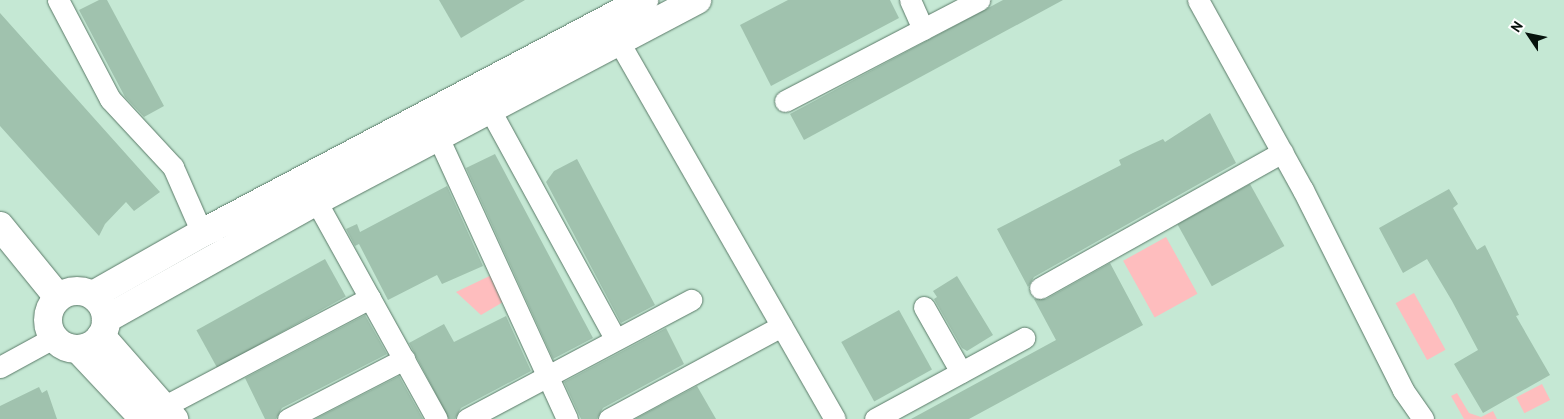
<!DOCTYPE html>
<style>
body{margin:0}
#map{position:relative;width:1564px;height:419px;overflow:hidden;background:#c5e8d4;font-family:"PT Sans",sans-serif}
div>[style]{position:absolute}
.green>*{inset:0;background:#febdbe;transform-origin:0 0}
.building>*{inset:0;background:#a0c2ae;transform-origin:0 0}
.roads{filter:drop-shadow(0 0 1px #5a7a68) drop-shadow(0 0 1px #5a7a68)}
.street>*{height:21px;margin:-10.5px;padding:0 10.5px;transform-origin:10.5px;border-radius:10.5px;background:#fff}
.secondary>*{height:28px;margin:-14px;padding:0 14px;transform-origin:14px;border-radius:14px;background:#fff}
.secondary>.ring{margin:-14px;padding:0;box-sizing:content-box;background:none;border:28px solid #fff;border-radius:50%}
span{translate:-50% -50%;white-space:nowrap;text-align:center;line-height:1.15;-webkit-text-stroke:4px #fff;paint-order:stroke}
.north{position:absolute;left:1504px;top:10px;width:50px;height:50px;-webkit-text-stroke:4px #fff;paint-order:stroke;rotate:304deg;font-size:14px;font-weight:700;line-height:20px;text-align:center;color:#06120c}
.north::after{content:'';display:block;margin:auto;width:18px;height:22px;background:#06120c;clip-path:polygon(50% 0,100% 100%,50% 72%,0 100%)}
</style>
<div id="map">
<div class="green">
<div style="left:1166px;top:237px;width:65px;height:49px;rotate:61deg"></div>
<div style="clip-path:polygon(498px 272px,510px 298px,481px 315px,456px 292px)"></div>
<div style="left:1414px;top:293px;width:65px;height:21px;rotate:61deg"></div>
<div style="left:1542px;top:384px;width:18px;height:29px;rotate:63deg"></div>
<div style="clip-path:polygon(1457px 393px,1469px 413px,1481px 417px,1493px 411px,1497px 419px,1464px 419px,1451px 396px)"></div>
</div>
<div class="building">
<div style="clip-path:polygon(99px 0,107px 0,164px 106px,144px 117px,125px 97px,79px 10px)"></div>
<div style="clip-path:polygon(439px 0,525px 0,461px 38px)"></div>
<div style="clip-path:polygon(788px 0,890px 0,899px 18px,771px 86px,740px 25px)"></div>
<div style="clip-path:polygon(1003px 0,1063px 0,804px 140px,790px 114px)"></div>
<div style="clip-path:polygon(0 13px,160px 192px,134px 211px,126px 202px,105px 224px,99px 236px,0 126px)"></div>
<div style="clip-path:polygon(1210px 113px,1236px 163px,1034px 277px,1028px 287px,997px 229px,1121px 165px,1119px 160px,1133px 153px,1163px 139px,1165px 142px)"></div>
<div style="clip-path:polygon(495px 154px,593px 338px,553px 359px,466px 168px)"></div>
<div style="clip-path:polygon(577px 159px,655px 305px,621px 323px,546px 182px,554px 171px)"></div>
<div style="left:1250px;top:184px;width:71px;height:83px;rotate:61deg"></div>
<div style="clip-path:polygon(447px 186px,483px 266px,442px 284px,437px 275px,388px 300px,359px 244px,355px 246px,346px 229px,357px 224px,360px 232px)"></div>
<div style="clip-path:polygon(1449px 189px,1458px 204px,1453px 208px,1477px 250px,1485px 245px,1519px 315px,1516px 316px,1550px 375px,1483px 413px,1454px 364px,1478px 350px,1452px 301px,1427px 259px,1403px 273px,1379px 228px)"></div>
<div style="left:325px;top:259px;width:43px;height:147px;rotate:61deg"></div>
<div style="clip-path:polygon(1110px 263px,1143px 325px,969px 419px,911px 419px,1056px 340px,1034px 299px,1046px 299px)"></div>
<div style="clip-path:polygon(957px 276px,993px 335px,967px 351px,962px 348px,934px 299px,937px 297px,933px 291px)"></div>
<div style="left:899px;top:310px;width:68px;height:66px;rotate:61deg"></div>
<div style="clip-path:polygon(365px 315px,387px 354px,282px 408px,276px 419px,265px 419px,245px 378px)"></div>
<div style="clip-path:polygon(506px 316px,531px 371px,461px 408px,455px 419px,449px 419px,409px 343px,444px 324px,454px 342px)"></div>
<div style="clip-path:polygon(666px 328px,684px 364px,603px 408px,597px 419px,581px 419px,564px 382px)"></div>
<div style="clip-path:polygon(399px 376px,423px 419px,315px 419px)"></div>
<div style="clip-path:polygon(697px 386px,716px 419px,635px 419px,695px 387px)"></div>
<div style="clip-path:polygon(39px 387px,42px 393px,47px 390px,57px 419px,0 419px,0 406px)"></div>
</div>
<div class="roads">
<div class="street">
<div style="left:58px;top:0;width:112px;rotate:62.3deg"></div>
<div style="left:110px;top:99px;width:93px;rotate:47.2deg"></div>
<div style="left:173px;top:167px;width:72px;rotate:66.3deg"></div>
<div style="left:910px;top:0;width:32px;rotate:66deg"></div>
<div style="left:1198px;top:0;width:217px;rotate:61.1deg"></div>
<div style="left:1303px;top:190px;width:224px;rotate:63.4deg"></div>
<div style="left:1403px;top:390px;width:35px;rotate:55deg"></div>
<div style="left:619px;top:42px;width:434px;rotate:60.2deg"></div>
<div style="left:785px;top:101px;width:219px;rotate:-27.5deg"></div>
<div style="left:490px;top:110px;width:260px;rotate:61.3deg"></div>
<div style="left:438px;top:137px;width:310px;rotate:65.4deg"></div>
<div style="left:316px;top:201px;width:249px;rotate:61deg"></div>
<div style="left:1040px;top:288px;width:278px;rotate:-29.3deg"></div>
<div style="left:924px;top:307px;width:75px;rotate:60.4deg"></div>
<div style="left:0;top:367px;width:60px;rotate:-28.7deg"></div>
<div style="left:163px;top:407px;width:234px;rotate:-27.8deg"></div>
<div style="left:288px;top:419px;width:131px;rotate:-27.3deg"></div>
<div style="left:467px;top:419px;width:254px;rotate:-28deg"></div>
<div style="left:609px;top:419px;width:196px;rotate:-28.3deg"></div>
<div style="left:875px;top:419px;width:170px;rotate:-28.5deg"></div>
</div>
<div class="secondary">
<div style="left:0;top:226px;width:92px;rotate:50.8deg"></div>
<div class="ring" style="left:48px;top:291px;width:30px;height:30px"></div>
<div style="left:93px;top:295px;width:125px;rotate:-29.6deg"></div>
<div style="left:202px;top:233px;width:500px;rotate:-27.8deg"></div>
<div style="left:106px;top:319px;width:241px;rotate:-29.3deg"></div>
<div style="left:316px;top:201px;width:431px;rotate:-27.8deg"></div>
<div style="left:101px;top:336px;width:111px;rotate:48.7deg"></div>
<div style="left:78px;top:349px;width:96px;rotate:46.7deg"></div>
</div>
</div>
<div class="north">N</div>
</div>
